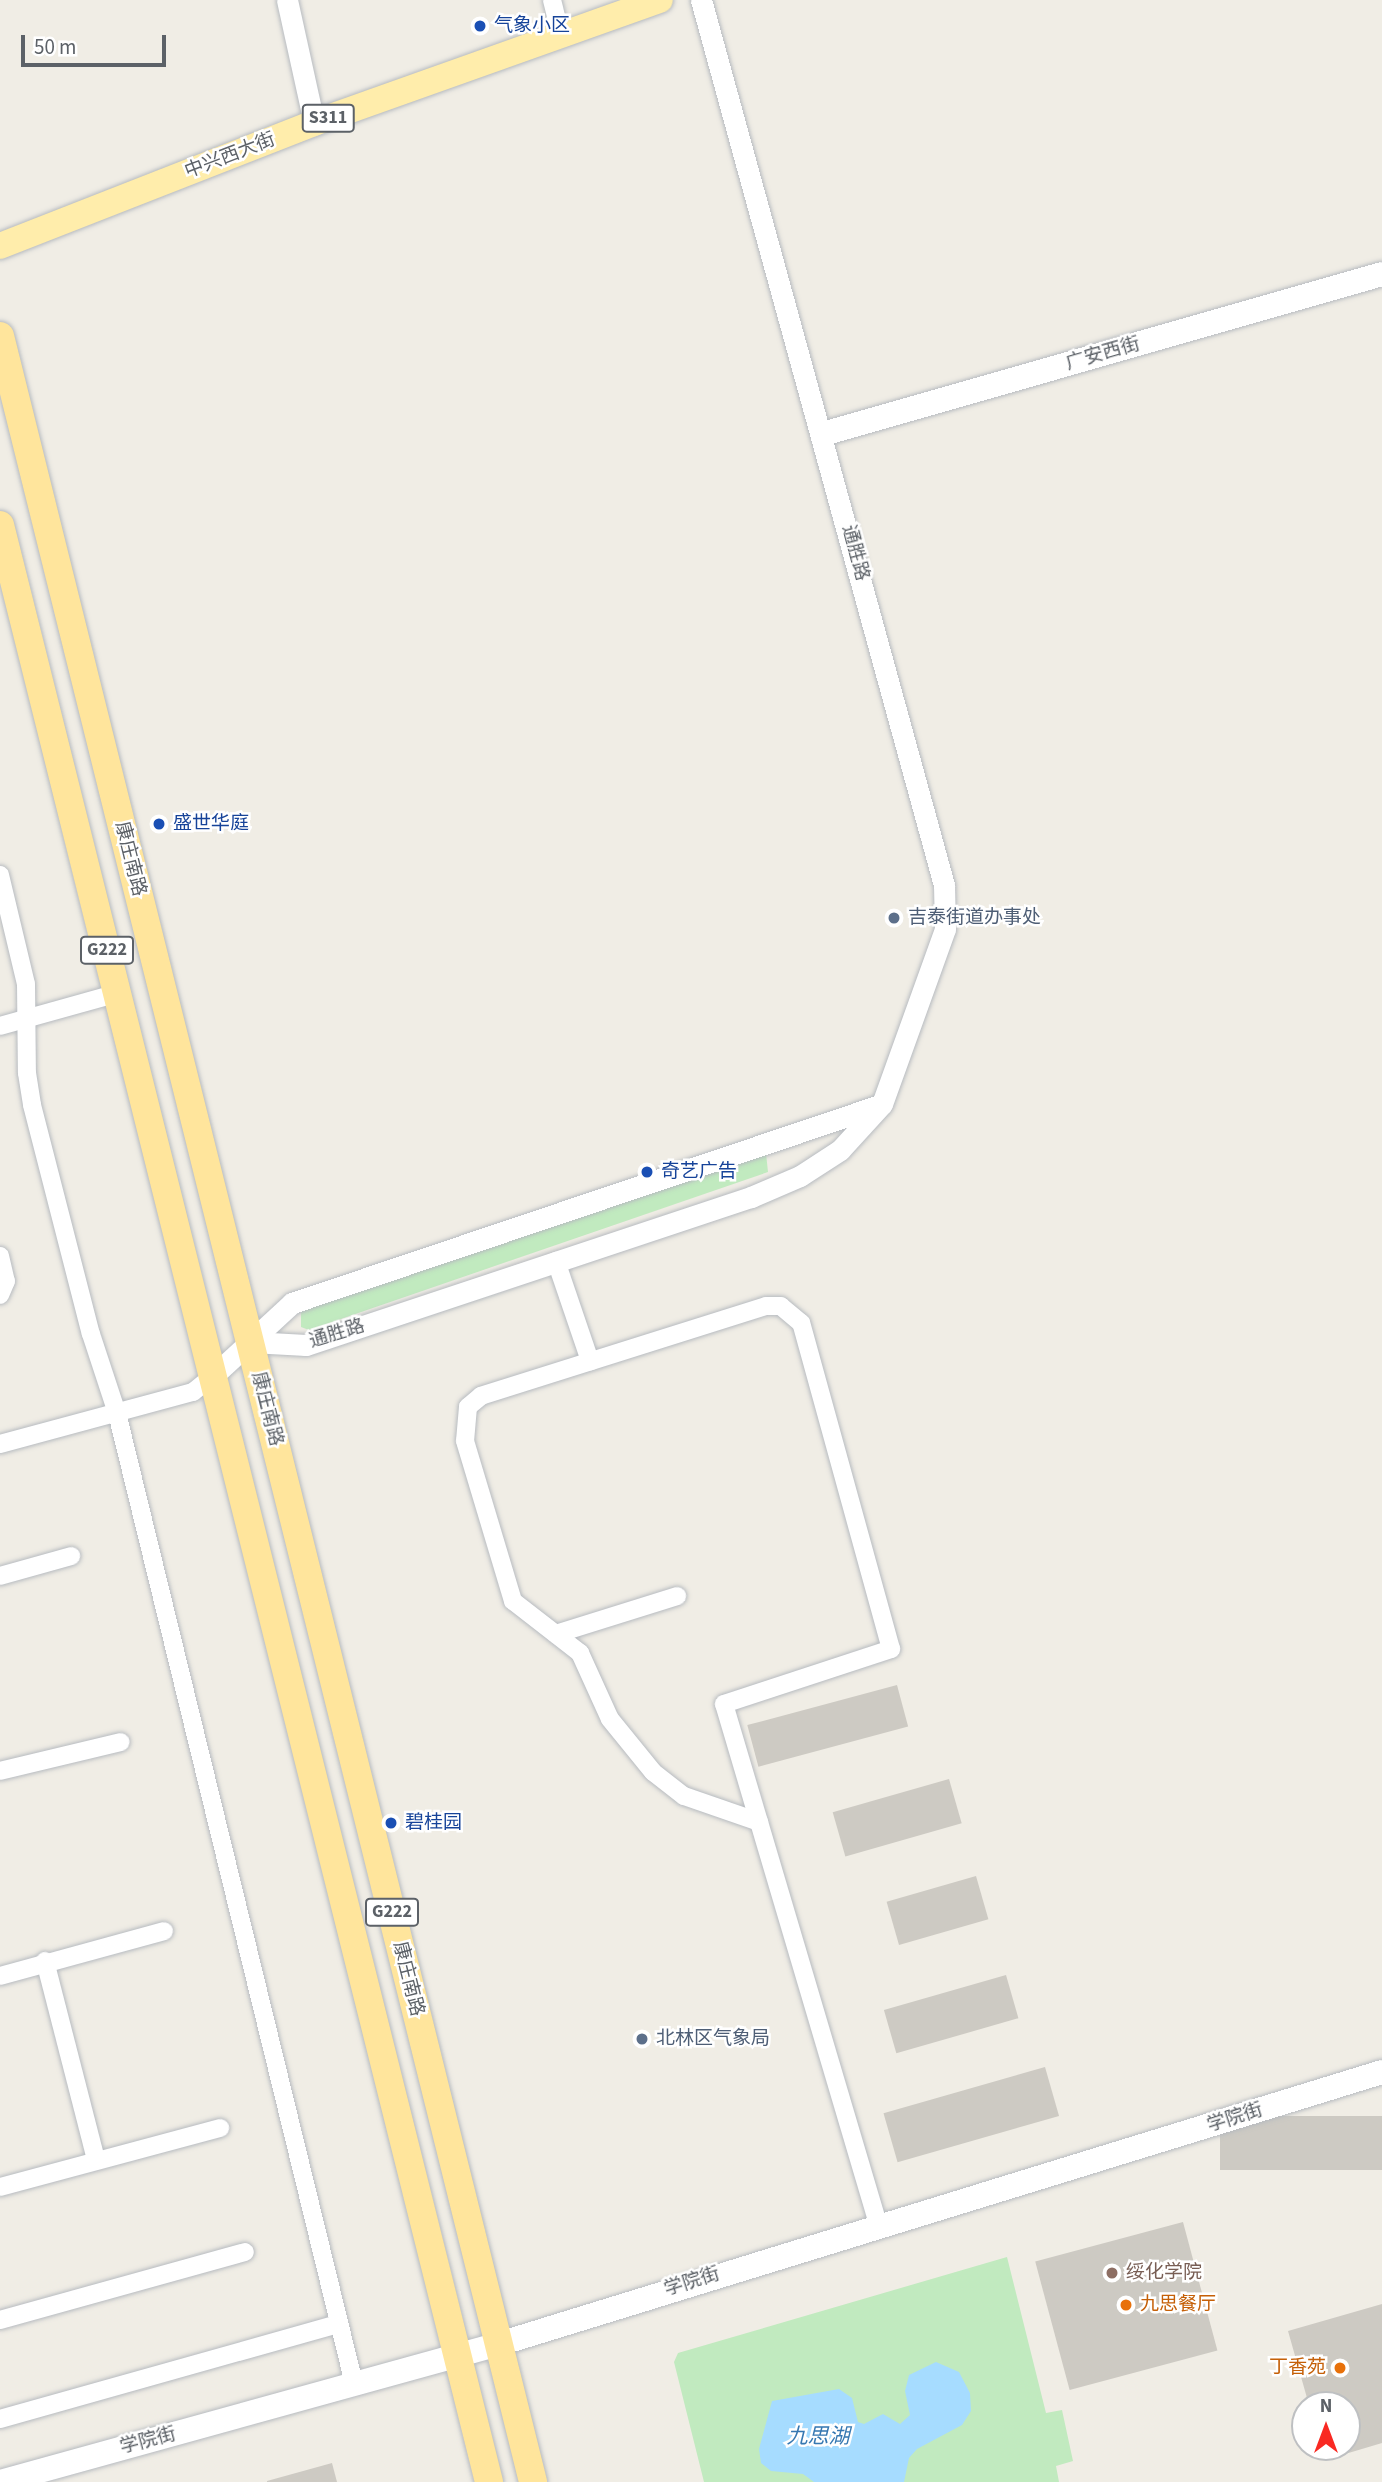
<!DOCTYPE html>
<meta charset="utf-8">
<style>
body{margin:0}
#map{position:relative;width:1382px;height:2482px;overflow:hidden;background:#f0ede5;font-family:"Source Sans 3","Noto Sans SC",sans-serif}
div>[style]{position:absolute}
.green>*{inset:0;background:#c1eabf}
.water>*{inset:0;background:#a6dcff}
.building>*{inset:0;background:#cdcac3;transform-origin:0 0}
.roads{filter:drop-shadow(0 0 2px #b7bbc0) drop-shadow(0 0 2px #b7bbc0)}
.minor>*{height:18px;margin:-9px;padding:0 9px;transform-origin:9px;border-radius:9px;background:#fff}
.tertiary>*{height:21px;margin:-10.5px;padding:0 10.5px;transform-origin:10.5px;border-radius:10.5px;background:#fff}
.secondary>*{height:24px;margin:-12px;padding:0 12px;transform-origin:12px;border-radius:12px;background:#fff}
.primary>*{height:26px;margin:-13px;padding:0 13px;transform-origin:13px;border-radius:13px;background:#ffedab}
.trunk>*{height:28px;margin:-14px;padding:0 14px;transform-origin:14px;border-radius:14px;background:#ffe59c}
.dots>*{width:19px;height:19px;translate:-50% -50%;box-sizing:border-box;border:4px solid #fff;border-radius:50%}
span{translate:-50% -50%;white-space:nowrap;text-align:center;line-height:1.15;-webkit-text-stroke:5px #fff;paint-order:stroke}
.shield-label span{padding:2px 5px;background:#fff;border:2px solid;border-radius:5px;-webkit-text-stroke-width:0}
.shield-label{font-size:18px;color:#5c6167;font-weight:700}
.transit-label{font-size:19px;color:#164399}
.left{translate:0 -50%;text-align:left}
.street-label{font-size:19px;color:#5c6167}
.service-label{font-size:19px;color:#4e5e75}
.education-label{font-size:19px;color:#785e54}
.food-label{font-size:19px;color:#c56008}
.right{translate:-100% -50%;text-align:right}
.water-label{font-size:21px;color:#3678b2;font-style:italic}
.north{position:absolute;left:1291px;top:2391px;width:70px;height:70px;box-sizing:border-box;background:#fff;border:2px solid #bec0c2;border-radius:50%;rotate:0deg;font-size:19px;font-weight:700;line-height:28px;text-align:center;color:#5c6167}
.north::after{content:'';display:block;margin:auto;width:24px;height:32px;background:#f92922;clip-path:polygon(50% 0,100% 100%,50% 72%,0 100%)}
.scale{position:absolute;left:21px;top:35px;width:145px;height:32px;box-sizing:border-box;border:4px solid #5c6167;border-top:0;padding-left:9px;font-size:21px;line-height:24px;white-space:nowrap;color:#5c6167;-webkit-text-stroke:5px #fff;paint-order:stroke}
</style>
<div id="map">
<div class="green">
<div style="clip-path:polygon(766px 1153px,768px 1172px,309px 1330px,301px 1327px,301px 1310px)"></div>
<div style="clip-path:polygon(1007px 2257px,1046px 2413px,1062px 2410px,1073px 2461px,1056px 2466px,1059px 2482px,704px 2482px,674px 2362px,678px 2353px)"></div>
</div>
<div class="water">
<div style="clip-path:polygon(936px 2362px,959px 2372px,970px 2393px,971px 2411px,962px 2425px,917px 2449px,909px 2458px,904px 2482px,814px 2482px,803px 2474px,771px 2471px,761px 2463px,759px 2449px,772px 2401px,839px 2389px,852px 2398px,858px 2422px,864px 2424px,883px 2414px,900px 2424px,910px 2415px,905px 2391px,909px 2375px)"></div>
</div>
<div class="building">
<div style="left:897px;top:1685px;width:43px;height:155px;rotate:75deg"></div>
<div style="left:949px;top:1779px;width:46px;height:121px;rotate:74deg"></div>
<div style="left:976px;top:1876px;width:45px;height:93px;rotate:74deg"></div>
<div style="left:1006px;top:1975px;width:45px;height:127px;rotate:74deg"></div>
<div style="left:1045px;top:2067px;width:51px;height:168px;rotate:74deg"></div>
<div style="left:1382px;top:2116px;width:54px;height:162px;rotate:90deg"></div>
<div style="left:1183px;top:2222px;width:133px;height:153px;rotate:75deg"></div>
<div style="clip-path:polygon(1382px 2304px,1382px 2443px,1325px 2460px,1321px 2447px,1347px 2447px,1347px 2405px,1309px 2405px,1288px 2331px)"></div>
<div style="clip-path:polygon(332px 2463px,337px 2482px,267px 2482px,267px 2481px)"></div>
</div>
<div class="roads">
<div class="minor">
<div style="left:552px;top:0;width:36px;rotate:76deg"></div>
<div style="left:0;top:875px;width:112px;rotate:76.6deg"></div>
<div style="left:26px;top:984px;width:89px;rotate:89.4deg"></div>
<div style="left:27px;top:1073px;width:32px;rotate:81deg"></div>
<div style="left:32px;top:1105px;width:236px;rotate:75.6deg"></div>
<div style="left:91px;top:1334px;width:83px;rotate:71.8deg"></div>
<div style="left:117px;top:1413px;width:1000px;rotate:76.28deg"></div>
<div style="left:0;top:1026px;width:123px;rotate:-15.6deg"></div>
<div style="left:0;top:1256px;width:26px;rotate:77deg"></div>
<div style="left:6px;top:1281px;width:15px;rotate:113deg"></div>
<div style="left:556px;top:1261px;width:106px;rotate:71.2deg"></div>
<div style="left:0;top:1444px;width:200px;rotate:-15.1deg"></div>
<div style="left:193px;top:1392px;width:27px;rotate:-39deg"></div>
<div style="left:0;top:1576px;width:74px;rotate:-15.7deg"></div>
<div style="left:556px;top:1634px;width:127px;rotate:-17.4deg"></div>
<div style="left:0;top:1771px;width:124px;rotate:-13.5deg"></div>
<div style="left:759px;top:1822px;width:123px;rotate:-106.5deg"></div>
<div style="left:724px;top:1704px;width:176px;rotate:-18.2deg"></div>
<div style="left:891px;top:1649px;width:338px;rotate:-105.4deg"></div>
<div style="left:801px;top:1323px;width:26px;rotate:-140deg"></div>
<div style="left:781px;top:1306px;width:15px;rotate:180deg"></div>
<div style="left:766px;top:1306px;width:299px;rotate:162.5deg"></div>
<div style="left:481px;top:1396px;width:17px;rotate:140deg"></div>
<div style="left:468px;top:1407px;width:34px;rotate:95deg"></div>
<div style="left:465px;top:1441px;width:167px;rotate:73.3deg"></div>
<div style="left:513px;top:1601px;width:85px;rotate:37.8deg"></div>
<div style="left:580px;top:1653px;width:72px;rotate:65.6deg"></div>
<div style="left:610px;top:1719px;width:68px;rotate:50.9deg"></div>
<div style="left:653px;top:1772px;width:39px;rotate:38deg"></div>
<div style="left:684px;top:1796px;width:79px;rotate:19.1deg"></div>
<div style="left:759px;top:1822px;width:419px;rotate:73.5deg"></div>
<div style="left:45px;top:1961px;width:205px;rotate:75.6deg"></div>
<div style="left:0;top:1976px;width:170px;rotate:-15.3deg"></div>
<div style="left:0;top:2187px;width:228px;rotate:-15deg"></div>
<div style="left:0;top:2320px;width:254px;rotate:-15.5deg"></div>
<div style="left:0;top:2419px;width:351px;rotate:-15.7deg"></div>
</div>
<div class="tertiary">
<div style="left:287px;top:0;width:126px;rotate:77.6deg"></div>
<div style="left:251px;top:1342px;width:55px;rotate:3.1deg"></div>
<div style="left:306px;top:1345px;width:469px;rotate:-18.4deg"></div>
<div style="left:751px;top:1197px;width:53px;rotate:-23.2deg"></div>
<div style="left:800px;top:1176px;width:48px;rotate:-33deg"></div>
<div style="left:840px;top:1150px;width:62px;rotate:-47.6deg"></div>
<div style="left:882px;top:1104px;width:186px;rotate:-70.2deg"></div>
<div style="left:945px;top:929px;width:44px;rotate:-91.3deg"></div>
<div style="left:944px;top:885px;width:918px;rotate:-105.35deg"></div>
<div style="left:214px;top:1375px;width:106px;rotate:-42.7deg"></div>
<div style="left:292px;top:1303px;width:620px;rotate:-18.61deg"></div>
</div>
<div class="secondary">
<div style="left:823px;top:434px;width:581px;rotate:-15.97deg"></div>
<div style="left:0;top:2482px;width:518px;rotate:-15.46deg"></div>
<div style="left:499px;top:2344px;width:924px;rotate:-17.12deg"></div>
</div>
<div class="primary">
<div style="left:0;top:246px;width:337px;rotate:-21.4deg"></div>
<div style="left:314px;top:123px;width:367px;rotate:-19.6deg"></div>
</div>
<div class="trunk">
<div style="left:0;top:336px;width:2211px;rotate:76.05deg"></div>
<div style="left:0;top:525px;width:2017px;rotate:75.97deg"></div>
</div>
</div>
<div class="dots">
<div style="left:480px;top:26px;background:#1a4fb4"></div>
<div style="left:159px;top:824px;background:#1a4fb4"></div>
<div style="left:894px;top:918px;background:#5c6f8a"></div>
<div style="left:647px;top:1172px;background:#1a4fb4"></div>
<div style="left:391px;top:1823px;background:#1a4fb4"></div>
<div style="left:642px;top:2039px;background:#5c6f8a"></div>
<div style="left:1112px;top:2273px;background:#8d6e63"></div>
<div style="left:1126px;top:2305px;background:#e8710a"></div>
<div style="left:1340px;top:2368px;background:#e8710a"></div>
</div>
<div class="shield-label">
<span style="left:328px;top:118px">S311</span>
<span style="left:107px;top:950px">G222</span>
<span style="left:392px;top:1912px">G222</span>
</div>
<div class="transit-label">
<span class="left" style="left:494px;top:26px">气象小区</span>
<span class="left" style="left:173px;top:824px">盛世华庭</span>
<span class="left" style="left:661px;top:1172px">奇艺广告</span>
<span class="left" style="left:405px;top:1823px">碧桂园</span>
</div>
<div class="street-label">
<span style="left:230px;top:156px;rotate:-21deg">中兴西大街</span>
<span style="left:1103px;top:354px;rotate:-16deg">广安西街</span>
<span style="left:855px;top:553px;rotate:75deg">通胜路</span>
<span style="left:130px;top:859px;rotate:76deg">康庄南路</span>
<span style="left:337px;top:1334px;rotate:-17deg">通胜路</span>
<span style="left:267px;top:1409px;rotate:76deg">康庄南路</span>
<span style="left:408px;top:1979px;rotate:76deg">康庄南路</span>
<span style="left:1235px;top:2118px;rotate:-18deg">学院街</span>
<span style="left:692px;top:2282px;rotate:-18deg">学院街</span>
<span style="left:148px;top:2441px;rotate:-15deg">学院街</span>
</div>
<div class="service-label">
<span class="left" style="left:908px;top:918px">吉泰街道办事处</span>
<span class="left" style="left:656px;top:2039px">北林区气象局</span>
</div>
<div class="education-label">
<span class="left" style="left:1126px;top:2273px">绥化学院</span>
</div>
<div class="food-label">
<span class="left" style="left:1140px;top:2305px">九思餐厅</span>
<span class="right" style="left:1326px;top:2368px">丁香苑</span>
</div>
<div class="water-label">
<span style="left:818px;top:2436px">九思湖</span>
</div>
<div class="north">N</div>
<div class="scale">50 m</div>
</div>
